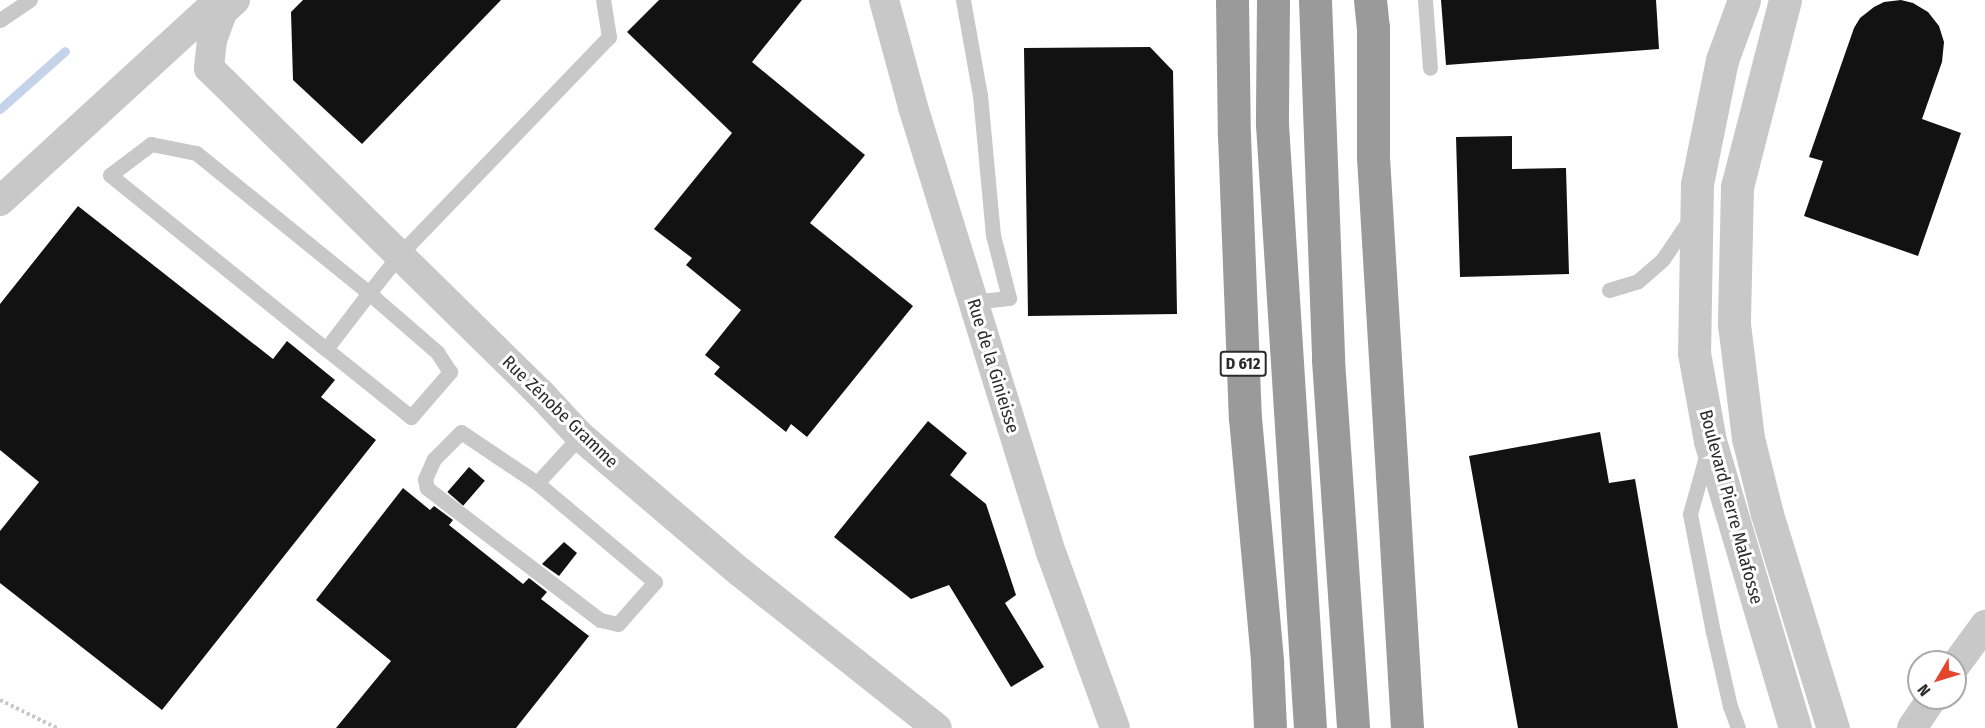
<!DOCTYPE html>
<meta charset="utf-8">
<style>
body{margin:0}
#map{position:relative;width:1985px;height:728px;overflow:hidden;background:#fff;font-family:"Fira Sans Condensed",sans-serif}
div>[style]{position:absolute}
.stream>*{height:9px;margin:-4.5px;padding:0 4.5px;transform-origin:4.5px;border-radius:4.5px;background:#c4d3ea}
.building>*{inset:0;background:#121212;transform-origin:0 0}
.path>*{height:4px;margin-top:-2px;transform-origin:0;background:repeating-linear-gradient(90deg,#c8c8c8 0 3px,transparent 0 6px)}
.service>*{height:15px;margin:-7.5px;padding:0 7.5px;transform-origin:7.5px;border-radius:7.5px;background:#c8c8c8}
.minor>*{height:30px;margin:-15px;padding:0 15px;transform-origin:15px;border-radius:15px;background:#c8c8c8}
.tertiary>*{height:33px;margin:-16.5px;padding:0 16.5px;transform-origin:16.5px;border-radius:16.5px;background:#c8c8c8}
.trunk>*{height:33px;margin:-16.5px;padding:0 16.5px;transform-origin:16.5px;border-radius:16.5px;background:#9a9a9a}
span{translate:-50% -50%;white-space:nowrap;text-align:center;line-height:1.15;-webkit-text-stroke:6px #fff;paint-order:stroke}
.shield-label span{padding:2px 4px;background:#fff;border:2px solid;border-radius:4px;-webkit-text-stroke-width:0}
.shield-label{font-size:16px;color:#2b2b2b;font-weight:700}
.street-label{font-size:18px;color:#2b2b2b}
.north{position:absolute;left:1907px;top:650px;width:60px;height:60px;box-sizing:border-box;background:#fff;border:2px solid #aaa;border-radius:50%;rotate:232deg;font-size:16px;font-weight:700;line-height:24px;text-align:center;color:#2b2b2b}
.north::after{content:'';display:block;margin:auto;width:21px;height:27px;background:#e5462b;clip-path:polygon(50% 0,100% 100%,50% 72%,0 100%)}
</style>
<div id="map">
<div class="stream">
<div style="left:0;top:109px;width:87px;rotate:-41.7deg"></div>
</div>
<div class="building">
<div style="clip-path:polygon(303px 0,501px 0,362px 144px,293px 80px,291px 12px)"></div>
<div style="clip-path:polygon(659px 0,802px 0,752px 62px,865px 155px,810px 223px,913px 306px,807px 437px,791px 424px,786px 432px,714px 374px,720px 367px,705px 355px,741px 310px,686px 265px,692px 258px,654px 229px,732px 133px,627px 32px)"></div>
<div style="clip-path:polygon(1441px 0,1656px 0,1659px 49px,1446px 65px)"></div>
<div style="clip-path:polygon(1901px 0,1913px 3px,1928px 12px,1939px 26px,1944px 42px,1942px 62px,1922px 119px,1961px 133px,1918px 256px,1804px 216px,1823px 161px,1809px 157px,1854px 28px,1860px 18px,1874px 7px,1884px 2px)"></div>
<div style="clip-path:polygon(1150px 47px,1173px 71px,1177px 314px,1028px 316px,1024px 48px)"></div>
<div style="clip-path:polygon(1512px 136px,1512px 169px,1566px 168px,1569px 274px,1460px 277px,1456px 137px)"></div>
<div style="clip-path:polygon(78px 206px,273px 359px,287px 341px,335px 380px,321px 397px,376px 440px,162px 710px,0 583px,0 531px,39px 482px,0 450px,0 304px)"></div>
<div style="clip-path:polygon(928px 421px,967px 453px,950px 475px,986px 504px,1016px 595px,1005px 603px,1044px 667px,1011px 687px,949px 585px,911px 599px,834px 537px)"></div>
<div style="clip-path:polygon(1600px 432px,1609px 483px,1635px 479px,1678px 728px,1518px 728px,1469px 456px)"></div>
<div style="left:469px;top:467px;width:21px;height:33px;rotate:41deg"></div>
<div style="clip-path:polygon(403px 488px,430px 510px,434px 506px,453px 520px,449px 525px,523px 584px,529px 578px,547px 592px,541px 599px,589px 636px,516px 728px,336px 728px,391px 661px,316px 600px)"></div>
<div style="clip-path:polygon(564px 542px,577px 553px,559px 576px,542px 564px)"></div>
</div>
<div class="path">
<div style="left:0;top:700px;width:64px;rotate:26.2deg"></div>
</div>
<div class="service">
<div style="left:963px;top:0;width:97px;rotate:79.9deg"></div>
<div style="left:980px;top:95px;width:141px;rotate:84.7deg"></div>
<div style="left:993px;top:235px;width:65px;rotate:75.7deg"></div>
<div style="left:1009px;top:298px;width:36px;rotate:174deg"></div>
<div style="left:1425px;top:0;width:68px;rotate:85.8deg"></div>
<div style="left:0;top:20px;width:36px;rotate:-34deg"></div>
<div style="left:1609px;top:290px;width:30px;rotate:-17deg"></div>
<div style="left:1638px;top:281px;width:33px;rotate:-41deg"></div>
<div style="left:1663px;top:259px;width:48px;rotate:-56deg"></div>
<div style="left:326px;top:349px;width:109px;rotate:38.7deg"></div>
<div style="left:411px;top:417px;width:60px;rotate:-49.1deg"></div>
<div style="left:450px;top:372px;width:24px;rotate:-123deg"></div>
<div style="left:437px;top:352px;width:90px;rotate:-139.1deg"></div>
<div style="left:369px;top:293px;width:223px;rotate:-141deg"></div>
<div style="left:196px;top:153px;width:46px;rotate:-168.7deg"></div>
<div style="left:151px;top:144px;width:51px;rotate:142.9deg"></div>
<div style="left:110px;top:175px;width:277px;rotate:38.9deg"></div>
<div style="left:326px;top:349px;width:71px;rotate:-52.5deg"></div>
<div style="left:369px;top:293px;width:48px;rotate:-51.7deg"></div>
<div style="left:399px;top:255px;width:303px;rotate:-46.1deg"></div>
<div style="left:609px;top:37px;width:37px;rotate:-99deg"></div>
<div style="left:461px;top:432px;width:92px;rotate:33.9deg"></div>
<div style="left:537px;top:483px;width:154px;rotate:40deg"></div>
<div style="left:655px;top:582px;width:56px;rotate:131.4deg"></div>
<div style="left:618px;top:624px;width:18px;rotate:-167deg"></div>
<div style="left:600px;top:620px;width:218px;rotate:-142.7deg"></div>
<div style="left:427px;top:488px;width:9px;rotate:-103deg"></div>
<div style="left:425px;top:479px;width:22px;rotate:-66deg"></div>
<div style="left:434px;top:459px;width:38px;rotate:-45deg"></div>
<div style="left:1707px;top:453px;width:63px;rotate:105.6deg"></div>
<div style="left:1690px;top:514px;width:120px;rotate:79deg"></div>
<div style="left:1713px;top:632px;width:76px;rotate:77.1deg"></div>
<div style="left:1730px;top:706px;width:23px;rotate:70deg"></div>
<div style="left:537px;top:483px;width:64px;rotate:-47.5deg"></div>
</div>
<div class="minor">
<div style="left:884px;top:0;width:111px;rotate:74.8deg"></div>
<div style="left:913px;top:107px;width:469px;rotate:72.8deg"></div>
<div style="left:1052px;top:555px;width:184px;rotate:70deg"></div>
<div style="left:209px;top:68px;width:464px;rotate:44.5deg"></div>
<div style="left:540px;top:393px;width:59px;rotate:47.1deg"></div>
<div style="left:580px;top:436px;width:210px;rotate:40.4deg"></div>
<div style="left:740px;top:572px;width:251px;rotate:38.4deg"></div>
<div style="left:209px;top:68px;width:28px;rotate:-84deg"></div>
<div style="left:212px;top:40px;width:30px;rotate:-70deg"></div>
<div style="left:222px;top:12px;width:18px;rotate:-43deg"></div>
<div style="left:0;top:201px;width:297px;rotate:-42.5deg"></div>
<div style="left:1955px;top:666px;width:51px;rotate:-53.8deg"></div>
<div style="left:1912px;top:728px;width:36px;rotate:-56deg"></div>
</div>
<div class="tertiary">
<div style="left:1744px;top:0;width:64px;rotate:110.1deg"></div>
<div style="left:1722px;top:60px;width:126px;rotate:101.4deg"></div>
<div style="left:1697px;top:184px;width:169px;rotate:91deg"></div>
<div style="left:1694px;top:353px;width:89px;rotate:79.7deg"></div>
<div style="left:1710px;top:441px;width:299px;rotate:73.5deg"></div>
<div style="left:1785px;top:0;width:193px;rotate:104.4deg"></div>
<div style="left:1737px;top:187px;width:137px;rotate:91.3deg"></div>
<div style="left:1734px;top:324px;width:115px;rotate:83deg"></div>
<div style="left:1748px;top:438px;width:78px;rotate:76deg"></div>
<div style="left:1767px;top:514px;width:224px;rotate:72.9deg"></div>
</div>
<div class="trunk">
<div style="left:1232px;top:0;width:135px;rotate:89.2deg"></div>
<div style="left:1234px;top:135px;width:283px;rotate:87.8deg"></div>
<div style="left:1245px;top:418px;width:245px;rotate:84.8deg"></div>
<div style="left:1267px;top:662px;width:66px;rotate:87.4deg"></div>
<div style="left:1273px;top:0;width:124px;rotate:90.5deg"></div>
<div style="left:1272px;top:124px;width:605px;rotate:86.4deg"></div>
<div style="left:1315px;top:0;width:360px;rotate:87.9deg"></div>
<div style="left:1328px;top:360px;width:369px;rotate:86.1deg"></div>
<div style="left:1370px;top:0;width:27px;rotate:84deg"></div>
<div style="left:1373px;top:27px;width:130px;rotate:90deg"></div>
<div style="left:1373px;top:157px;width:572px;rotate:86.59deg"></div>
</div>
<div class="shield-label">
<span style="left:1243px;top:364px">D 612</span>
</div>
<div class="street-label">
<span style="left:993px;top:366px;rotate:73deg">Rue de la Ginieisse</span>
<span style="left:560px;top:412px;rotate:44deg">Rue Zénobe Gramme</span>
<span style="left:1731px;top:507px;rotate:75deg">Boulevard Pierre Malafosse</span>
</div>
<div class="north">N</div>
</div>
